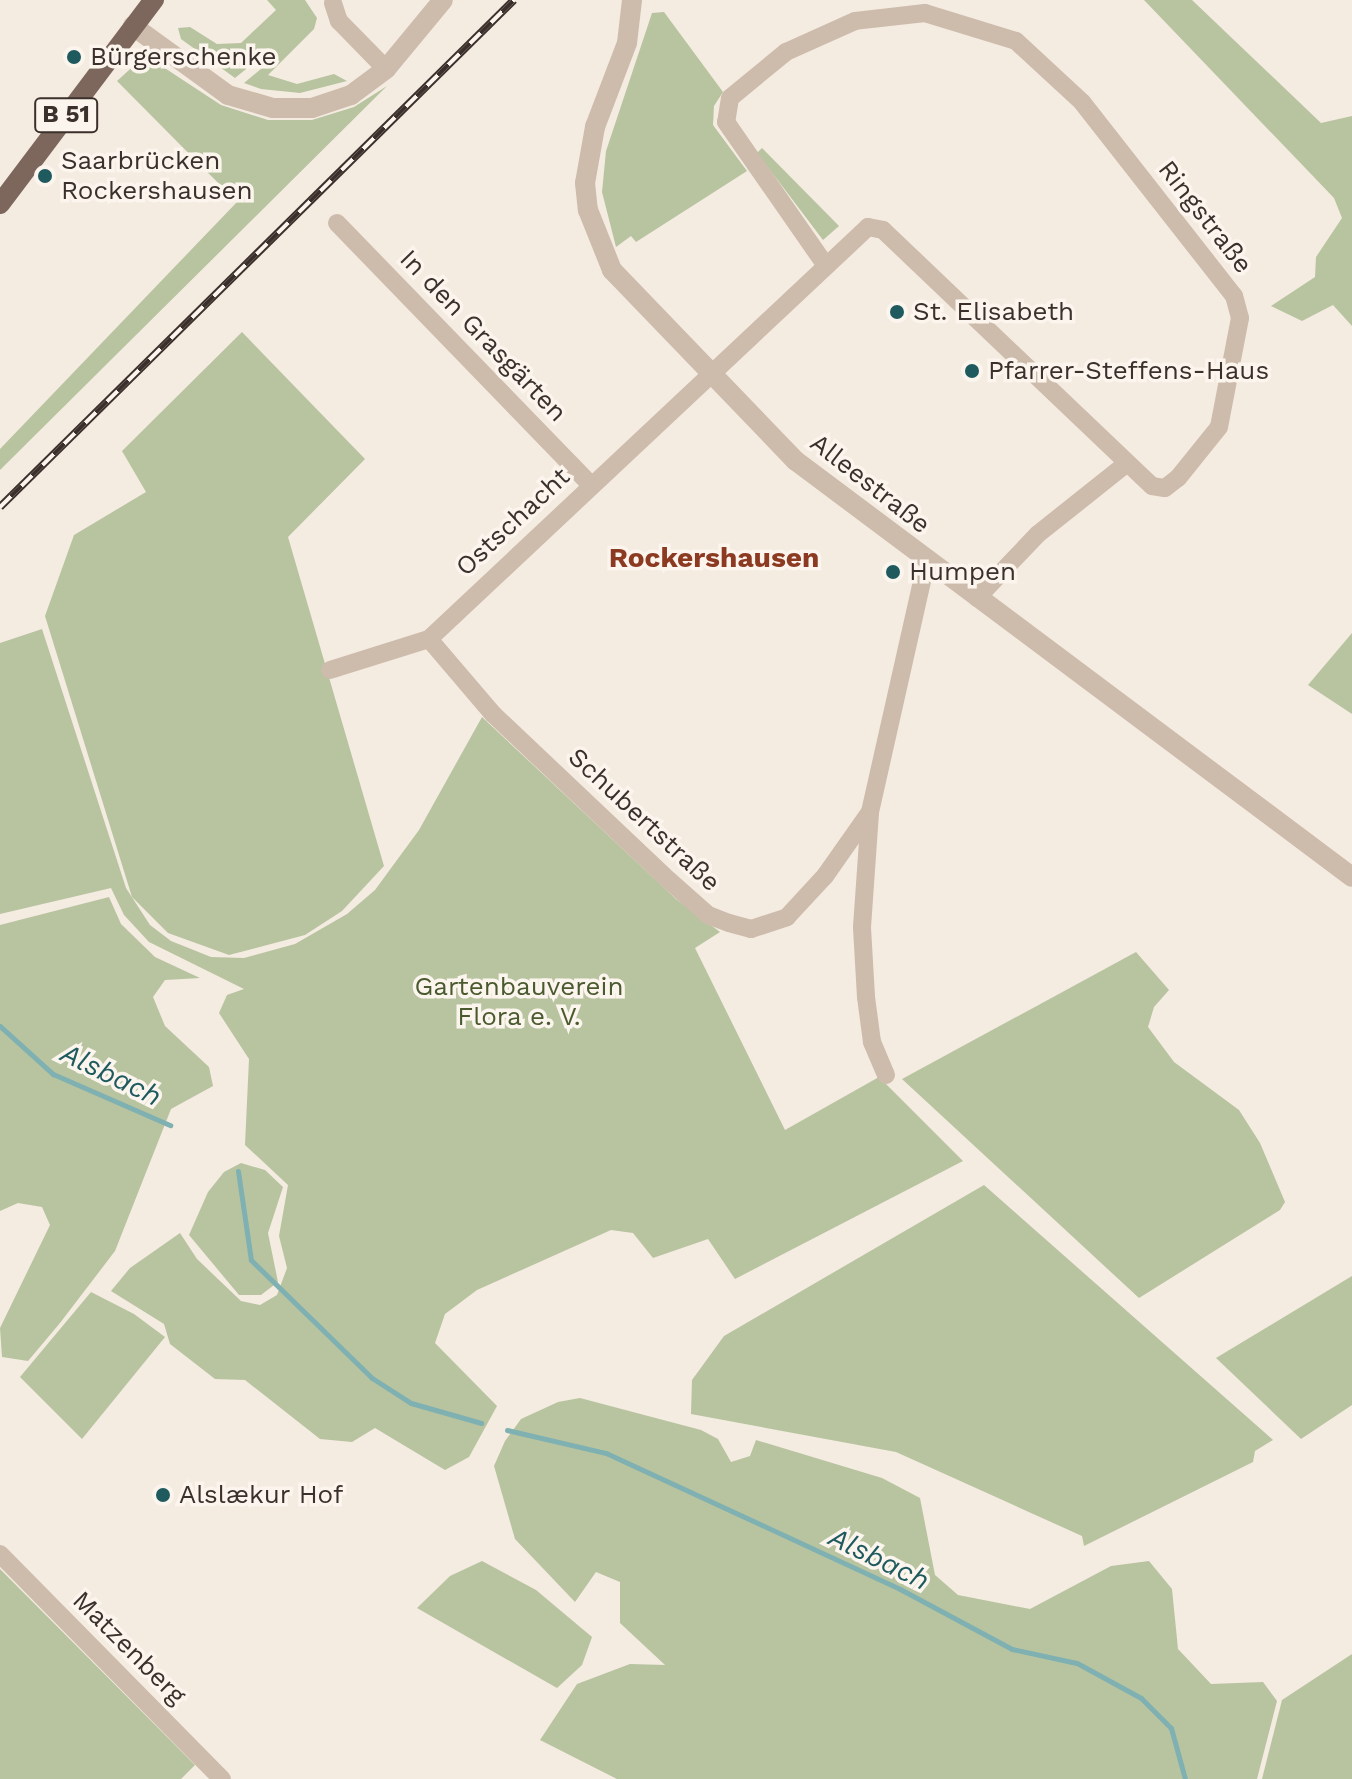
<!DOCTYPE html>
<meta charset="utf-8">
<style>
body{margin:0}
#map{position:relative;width:1352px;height:1779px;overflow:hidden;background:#f4ebe1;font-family:"Work Sans",sans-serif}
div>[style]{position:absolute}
.green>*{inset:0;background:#b8c4a0}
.stream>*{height:5px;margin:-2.5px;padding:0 2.5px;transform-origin:2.5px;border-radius:2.5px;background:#7fb0b2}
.minor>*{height:18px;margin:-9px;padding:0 9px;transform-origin:9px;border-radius:9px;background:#cdbbac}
.tertiary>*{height:20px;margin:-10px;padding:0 10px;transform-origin:10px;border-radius:10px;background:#cdbbac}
.primary>*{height:20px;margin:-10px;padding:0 10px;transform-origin:10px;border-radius:10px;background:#7d675c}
.rail>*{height:8px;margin-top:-4px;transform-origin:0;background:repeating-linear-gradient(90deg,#fbf5ee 0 15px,#3b302b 0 30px);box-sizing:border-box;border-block:2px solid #3b302b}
.dots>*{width:22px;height:22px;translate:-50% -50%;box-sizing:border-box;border:4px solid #fbf5ee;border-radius:50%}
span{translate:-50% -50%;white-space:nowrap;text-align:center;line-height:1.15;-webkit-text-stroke:7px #fbf5ee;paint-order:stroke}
.shield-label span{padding:2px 6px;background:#fbf5ee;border:2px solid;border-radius:6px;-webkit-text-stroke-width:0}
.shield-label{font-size:24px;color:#3b302b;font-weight:700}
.poi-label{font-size:26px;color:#3b302b}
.left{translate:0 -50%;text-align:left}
.street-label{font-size:26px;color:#3b302b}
.park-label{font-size:26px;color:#4a5a2e}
.neighbourhood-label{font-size:28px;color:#8c3b22;font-weight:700}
.water-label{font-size:28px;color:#1f5a5e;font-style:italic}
</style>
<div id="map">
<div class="green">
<div style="clip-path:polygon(267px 0,305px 0,317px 18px,314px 29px,268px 75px,297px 84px,334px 74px,347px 81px,300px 93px,261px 89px,244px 83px,262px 68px,256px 61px,235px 78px,181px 39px,178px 28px,190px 27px,217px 44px,241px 43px,276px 10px)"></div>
<div style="clip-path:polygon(1144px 0,1192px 0,1321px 123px,1352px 116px,1352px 326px,1333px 305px,1302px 321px,1271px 306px,1315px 277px,1316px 257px,1342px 218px,1334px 198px)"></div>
<div style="clip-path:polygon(664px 12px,723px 92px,714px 106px,713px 125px,747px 171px,636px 242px,631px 236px,616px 247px,602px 192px,606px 151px,652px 13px)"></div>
<div style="clip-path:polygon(139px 61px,157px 63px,221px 105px,268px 120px,312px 120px,354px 107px,387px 86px,0 470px,0 449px,237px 202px,117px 81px)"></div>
<div style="clip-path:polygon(762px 148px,839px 226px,823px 240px,757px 153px)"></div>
<div style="clip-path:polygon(242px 332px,365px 459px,288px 537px,384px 866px,342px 911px,305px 935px,229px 955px,168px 933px,132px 897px,45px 616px,74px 535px,146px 492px,122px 451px)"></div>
<div style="clip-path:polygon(42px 629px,126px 888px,150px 925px,171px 941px,211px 957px,244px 958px,295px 944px,347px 914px,375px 890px,419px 830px,482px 717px,676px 899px,720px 932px,695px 948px,785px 1130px,879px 1077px,963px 1161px,735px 1279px,708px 1239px,653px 1258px,633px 1233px,611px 1230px,477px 1290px,445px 1314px,435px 1343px,497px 1406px,469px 1457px,445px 1470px,375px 1428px,352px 1442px,320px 1439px,245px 1380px,215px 1379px,170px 1344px,164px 1324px,111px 1291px,130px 1268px,180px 1233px,197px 1259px,241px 1301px,260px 1305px,277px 1295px,287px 1268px,279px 1236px,288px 1185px,245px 1145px,249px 1059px,219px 1013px,227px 995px,244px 989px,149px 942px,124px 915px,111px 888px,0 914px,0 643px)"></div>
<div style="clip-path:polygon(1352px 633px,1352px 714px,1308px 685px)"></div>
<div style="clip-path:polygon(109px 897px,121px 924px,155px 957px,200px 978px,165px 980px,153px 997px,165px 1026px,209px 1067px,213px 1086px,171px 1109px,115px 1251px,60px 1323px,28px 1361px,2px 1357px,0 1328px,50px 1225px,42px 1207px,18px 1203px,0 1211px,0 925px)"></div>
<div style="clip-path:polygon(1136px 952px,1169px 990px,1154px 1007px,1148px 1027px,1174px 1062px,1239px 1110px,1260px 1143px,1285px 1202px,1280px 1210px,1139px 1298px,902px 1079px)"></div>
<div style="clip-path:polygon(241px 1163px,265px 1170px,283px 1187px,268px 1233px,278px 1282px,261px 1295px,239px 1295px,189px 1235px,208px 1192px,224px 1172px)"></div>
<div style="clip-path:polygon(984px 1185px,1273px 1440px,1255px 1451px,1253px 1462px,1084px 1546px,1082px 1536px,896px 1452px,691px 1414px,692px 1380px,724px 1336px)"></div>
<div style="clip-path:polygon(1352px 1276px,1352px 1405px,1301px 1439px,1216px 1358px)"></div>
<div style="clip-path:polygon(91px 1292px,134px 1314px,165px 1337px,82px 1439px,20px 1377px)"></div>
<div style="clip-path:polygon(580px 1398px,701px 1430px,718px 1439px,731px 1462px,750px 1456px,756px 1440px,882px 1478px,920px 1498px,935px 1575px,958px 1595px,1030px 1609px,1111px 1566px,1149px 1561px,1172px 1589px,1178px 1649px,1211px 1684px,1263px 1682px,1277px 1701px,1257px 1779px,617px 1779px,540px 1740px,577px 1684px,630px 1664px,665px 1665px,620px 1623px,620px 1582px,596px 1572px,575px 1602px,515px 1539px,494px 1466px,505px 1441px,521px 1419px,558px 1402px)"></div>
<div style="clip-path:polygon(482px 1561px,536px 1590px,592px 1637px,582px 1665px,557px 1688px,417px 1608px,450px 1576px)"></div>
<div style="clip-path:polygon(0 1569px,195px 1765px,181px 1779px,0 1779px)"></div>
<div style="clip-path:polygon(1352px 1654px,1352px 1779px,1262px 1779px,1282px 1700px)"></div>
</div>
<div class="stream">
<div style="left:0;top:1026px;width:72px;rotate:42.2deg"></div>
<div style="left:53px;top:1074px;width:128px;rotate:23.6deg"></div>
<div style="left:238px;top:1171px;width:90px;rotate:81.7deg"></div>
<div style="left:251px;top:1260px;width:169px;rotate:44.3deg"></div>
<div style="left:372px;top:1378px;width:46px;rotate:32.7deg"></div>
<div style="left:411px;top:1403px;width:73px;rotate:15.9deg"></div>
<div style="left:507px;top:1430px;width:102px;rotate:13.1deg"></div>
<div style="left:606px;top:1453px;width:324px;rotate:24.8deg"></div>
<div style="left:900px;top:1589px;width:127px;rotate:28.2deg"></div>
<div style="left:1012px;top:1649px;width:66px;rotate:12.2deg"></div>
<div style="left:1077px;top:1663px;width:73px;rotate:28.7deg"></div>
<div style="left:1141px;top:1698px;width:42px;rotate:45deg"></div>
<div style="left:1171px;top:1728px;width:53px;rotate:74.6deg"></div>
</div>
<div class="minor">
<div style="left:333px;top:3px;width:19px;rotate:72deg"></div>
<div style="left:339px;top:21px;width:67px;rotate:45.6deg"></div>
<div style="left:337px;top:223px;width:365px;rotate:45.9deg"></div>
<div style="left:977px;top:598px;width:88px;rotate:-46.4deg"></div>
<div style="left:1038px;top:534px;width:112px;rotate:-38.5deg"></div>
<div style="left:429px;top:639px;width:99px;rotate:49.5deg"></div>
<div style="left:493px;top:714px;width:234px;rotate:43.4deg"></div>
<div style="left:663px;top:875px;width:60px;rotate:41.6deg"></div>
<div style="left:708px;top:915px;width:22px;rotate:21deg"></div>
<div style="left:729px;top:923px;width:23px;rotate:15deg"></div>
<div style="left:751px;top:929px;width:38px;rotate:-18deg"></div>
<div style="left:787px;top:917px;width:56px;rotate:-47.2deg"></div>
<div style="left:825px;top:876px;width:78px;rotate:-54.9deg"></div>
<div style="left:330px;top:670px;width:104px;rotate:-17.4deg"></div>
<div style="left:429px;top:639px;width:602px;rotate:-43.18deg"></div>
<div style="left:868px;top:227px;width:15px;rotate:11deg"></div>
<div style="left:883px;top:230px;width:371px;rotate:43.6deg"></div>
<div style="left:1152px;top:486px;width:13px;rotate:9deg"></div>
<div style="left:1165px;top:488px;width:16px;rotate:-38deg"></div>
<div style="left:1178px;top:478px;width:65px;rotate:-51.2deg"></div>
<div style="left:1219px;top:427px;width:111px;rotate:-79.1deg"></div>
<div style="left:1240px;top:318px;width:23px;rotate:-105deg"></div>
<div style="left:1234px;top:296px;width:246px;rotate:-128.1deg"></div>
<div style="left:1082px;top:102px;width:90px;rotate:-137.3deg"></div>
<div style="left:1016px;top:41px;width:95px;rotate:-162.9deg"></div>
<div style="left:925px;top:13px;width:70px;rotate:173.5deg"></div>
<div style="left:855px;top:21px;width:76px;rotate:155.8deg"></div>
<div style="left:786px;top:52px;width:72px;rotate:140.6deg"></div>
<div style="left:730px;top:98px;width:24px;rotate:99deg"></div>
<div style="left:726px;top:122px;width:172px;rotate:55.2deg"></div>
<div style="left:886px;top:1075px;width:36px;rotate:-113deg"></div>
<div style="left:872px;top:1042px;width:45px;rotate:-97.6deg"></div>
<div style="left:866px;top:997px;width:70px;rotate:-93.3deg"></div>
<div style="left:862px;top:927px;width:115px;rotate:-86deg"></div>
<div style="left:870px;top:812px;width:241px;rotate:-77.3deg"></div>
<div style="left:923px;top:577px;width:16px;rotate:-55deg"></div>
<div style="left:0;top:1554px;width:316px;rotate:45.4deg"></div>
</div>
<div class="tertiary">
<div style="left:632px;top:0;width:43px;rotate:96.6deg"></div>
<div style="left:627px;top:43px;width:90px;rotate:110.9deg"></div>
<div style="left:595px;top:127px;width:57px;rotate:100.1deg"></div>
<div style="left:585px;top:183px;width:27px;rotate:84deg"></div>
<div style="left:588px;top:210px;width:65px;rotate:68.2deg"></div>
<div style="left:612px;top:270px;width:265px;rotate:46.1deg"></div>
<div style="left:796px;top:461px;width:694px;rotate:36.8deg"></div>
<div style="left:133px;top:26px;width:117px;rotate:36deg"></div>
<div style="left:228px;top:95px;width:47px;rotate:16.1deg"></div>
<div style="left:273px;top:108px;width:39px"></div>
<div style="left:312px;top:108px;width:41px;rotate:-18.4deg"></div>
<div style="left:351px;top:95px;width:44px;rotate:-36.6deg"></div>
<div style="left:386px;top:69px;width:89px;rotate:-50.4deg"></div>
</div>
<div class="primary">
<div style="left:0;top:204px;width:256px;rotate:-53deg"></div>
</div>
<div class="rail">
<div style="left:0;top:507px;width:722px;rotate:-44.61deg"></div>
</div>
<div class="dots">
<div style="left:74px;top:57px;background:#1f5a5e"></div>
<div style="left:45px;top:176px;background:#1f5a5e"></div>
<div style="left:897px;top:312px;background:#1f5a5e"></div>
<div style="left:972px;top:371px;background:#1f5a5e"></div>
<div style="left:893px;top:572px;background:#1f5a5e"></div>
<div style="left:163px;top:1495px;background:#1f5a5e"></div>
</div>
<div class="shield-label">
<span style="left:66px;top:115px">B 51</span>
</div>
<div class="poi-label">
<span class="left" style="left:90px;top:57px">Bürgerschenke</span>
<span class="left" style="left:61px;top:176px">Saarbrücken<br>Rockershausen</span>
<span class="left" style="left:913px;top:312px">St. Elisabeth</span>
<span class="left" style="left:988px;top:371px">Pfarrer-Steffens-Haus</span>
<span class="left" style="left:909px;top:572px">Humpen</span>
<span class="left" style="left:179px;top:1495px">Alslækur Hof</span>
</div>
<div class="street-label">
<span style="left:1205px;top:217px;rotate:52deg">Ringstraße</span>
<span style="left:483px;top:336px;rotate:46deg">In den Grasgärten</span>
<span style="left:870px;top:484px;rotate:38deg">Alleestraße</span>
<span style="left:513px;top:522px;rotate:-43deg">Ostschacht</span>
<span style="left:644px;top:820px;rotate:43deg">Schubertstraße</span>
<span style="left:129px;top:1648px;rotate:45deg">Matzenberg</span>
</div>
<div class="park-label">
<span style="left:519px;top:1002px">Gartenbauverein<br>Flora e. V.</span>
</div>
<div class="neighbourhood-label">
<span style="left:714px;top:558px">Rockershausen</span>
</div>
<div class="water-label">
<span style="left:111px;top:1075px;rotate:26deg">Alsbach</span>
<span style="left:879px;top:1559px;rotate:26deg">Alsbach</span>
</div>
</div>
